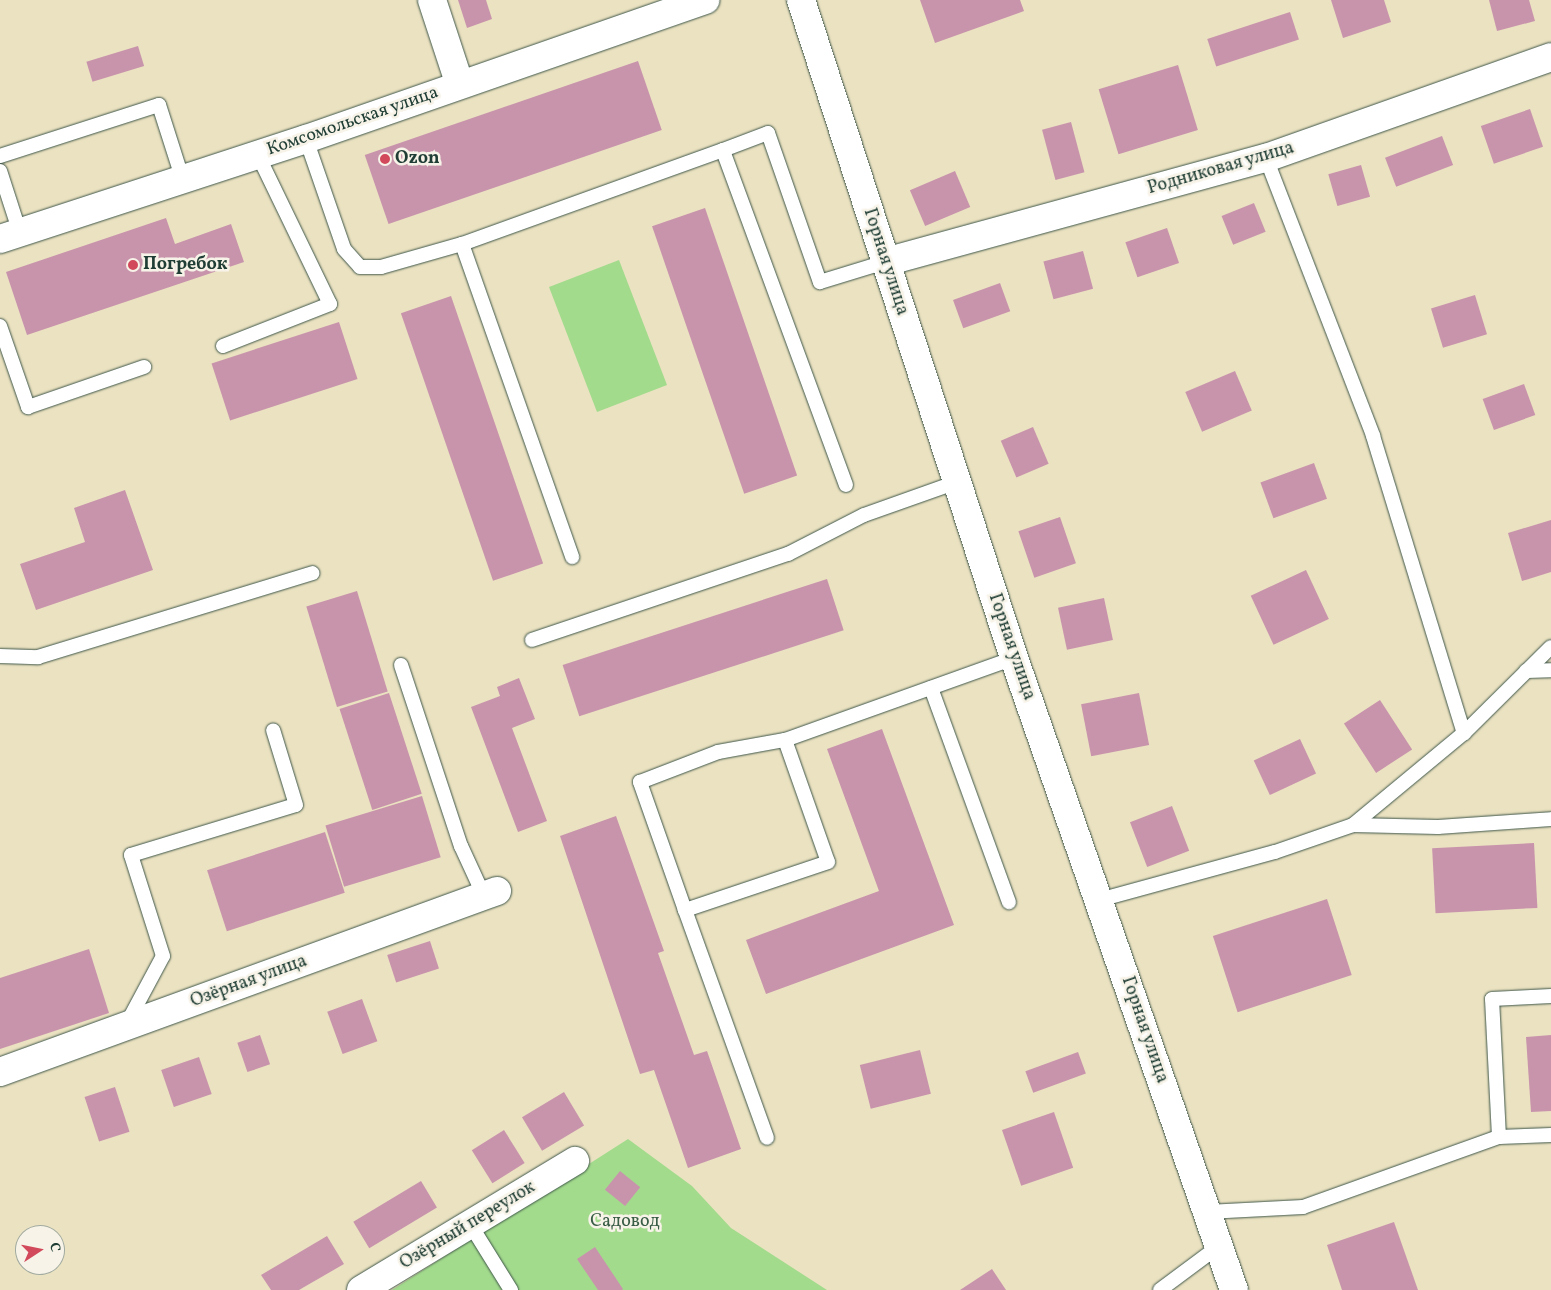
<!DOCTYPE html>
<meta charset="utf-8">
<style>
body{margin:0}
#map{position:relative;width:1551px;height:1290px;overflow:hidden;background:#ebe2c1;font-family:Vollkorn,serif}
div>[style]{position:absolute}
.green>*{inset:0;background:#a3db8d;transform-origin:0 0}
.building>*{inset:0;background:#c894ac;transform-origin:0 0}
.roads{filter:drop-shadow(0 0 1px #3e5649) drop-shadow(0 0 1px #3e5649)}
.lane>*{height:14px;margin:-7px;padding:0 7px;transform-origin:7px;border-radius:7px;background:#fff}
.street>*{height:28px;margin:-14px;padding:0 14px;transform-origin:14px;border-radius:14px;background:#fff}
.secondary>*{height:28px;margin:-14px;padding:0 14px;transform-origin:14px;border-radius:14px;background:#fff}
.dots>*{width:14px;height:14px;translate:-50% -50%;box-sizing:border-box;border:2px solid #f7f3e8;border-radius:50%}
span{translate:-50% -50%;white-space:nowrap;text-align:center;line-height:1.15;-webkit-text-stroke:5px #f7f3e8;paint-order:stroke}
.street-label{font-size:18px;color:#1f3d34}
.poi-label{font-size:18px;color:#1f3d34;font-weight:700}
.left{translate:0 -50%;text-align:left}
.park-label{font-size:18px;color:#395d46}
.north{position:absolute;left:15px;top:1225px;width:50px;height:50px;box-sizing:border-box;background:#f7f3e8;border:1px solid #a1aaa0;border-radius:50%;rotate:79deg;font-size:14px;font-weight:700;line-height:20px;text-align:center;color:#1f3d34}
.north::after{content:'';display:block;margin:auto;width:18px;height:22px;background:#d1495b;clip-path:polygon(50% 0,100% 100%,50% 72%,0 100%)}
</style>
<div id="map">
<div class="green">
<div style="left:619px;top:260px;width:134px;height:75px;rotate:69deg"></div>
<div style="clip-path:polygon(628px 1139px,692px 1186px,731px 1228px,827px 1290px,392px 1290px)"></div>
</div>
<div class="building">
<div style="clip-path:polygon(458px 0,486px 0,492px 19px,467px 28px)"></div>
<div style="clip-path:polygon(920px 0,1020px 0,1024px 11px,935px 43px)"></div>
<div style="clip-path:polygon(1331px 0,1384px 0,1391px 22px,1343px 38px)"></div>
<div style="clip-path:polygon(1489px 0,1529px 0,1535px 21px,1497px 31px)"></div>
<div style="left:1290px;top:12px;width:29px;height:87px;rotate:72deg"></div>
<div style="left:138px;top:46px;width:21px;height:54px;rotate:73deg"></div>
<div style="left:638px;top:61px;width:73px;height:289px;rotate:71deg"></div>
<div style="left:1178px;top:65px;width:68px;height:83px;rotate:73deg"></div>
<div style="left:1530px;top:109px;width:40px;height:52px;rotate:71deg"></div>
<div style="left:1071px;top:122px;width:52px;height:30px;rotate:75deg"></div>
<div style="left:1442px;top:136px;width:31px;height:61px;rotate:69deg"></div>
<div style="left:1361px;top:165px;width:33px;height:34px;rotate:74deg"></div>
<div style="left:955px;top:171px;width:39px;height:49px;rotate:67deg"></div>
<div style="left:1254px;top:203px;width:31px;height:35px;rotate:68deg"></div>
<div style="left:705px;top:208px;width:283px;height:56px;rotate:71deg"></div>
<div style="clip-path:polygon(166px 218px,175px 244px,231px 224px,244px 262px,27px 335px,6px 272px)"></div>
<div style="left:1167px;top:228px;width:37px;height:44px;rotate:71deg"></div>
<div style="left:1083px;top:251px;width:39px;height:41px;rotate:75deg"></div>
<div style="left:1000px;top:283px;width:30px;height:50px;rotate:70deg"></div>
<div style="left:1475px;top:295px;width:41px;height:46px;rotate:73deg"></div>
<div style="left:451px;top:296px;width:283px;height:53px;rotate:71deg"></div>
<div style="left:339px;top:322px;width:60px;height:134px;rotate:72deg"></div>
<div style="left:1235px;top:371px;width:43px;height:54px;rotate:67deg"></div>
<div style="left:1524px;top:384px;width:33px;height:44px;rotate:70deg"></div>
<div style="left:1033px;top:427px;width:40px;height:35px;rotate:67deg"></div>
<div style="left:1314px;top:463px;width:38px;height:57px;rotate:70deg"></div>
<div style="clip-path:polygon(125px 490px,153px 570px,36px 610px,20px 564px,85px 542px,74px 508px)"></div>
<div style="left:1060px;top:517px;width:49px;height:44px;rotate:71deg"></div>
<div style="clip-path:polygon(1551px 520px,1551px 572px,1522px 581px,1508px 533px)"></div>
<div style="left:1306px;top:570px;width:54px;height:61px;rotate:65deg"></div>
<div style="left:827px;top:579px;width:54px;height:278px;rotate:72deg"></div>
<div style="left:357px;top:591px;width:105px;height:53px;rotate:73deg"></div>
<div style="left:1104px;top:598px;width:43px;height:47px;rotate:78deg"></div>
<div style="clip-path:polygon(519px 678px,535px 719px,512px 728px,547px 821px,518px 832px,471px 707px,500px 696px,497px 687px)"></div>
<div style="left:389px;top:693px;width:106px;height:52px;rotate:72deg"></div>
<div style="left:1139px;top:693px;width:53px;height:59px;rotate:79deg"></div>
<div style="left:1380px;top:700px;width:59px;height:43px;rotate:57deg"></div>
<div style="clip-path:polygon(882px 729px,954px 925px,766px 994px,746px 940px,879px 891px,827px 749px)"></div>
<div style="left:1300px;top:739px;width:38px;height:51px;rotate:65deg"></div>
<div style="left:422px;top:796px;width:64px;height:101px;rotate:73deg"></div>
<div style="left:1172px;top:806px;width:48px;height:45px;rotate:69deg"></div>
<div style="clip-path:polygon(616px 816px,664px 951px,658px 953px,694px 1055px,707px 1051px,741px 1149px,688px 1168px,654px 1070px,640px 1074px,560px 836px)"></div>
<div style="left:325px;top:832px;width:64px;height:124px;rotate:72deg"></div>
<div style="left:1534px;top:843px;width:65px;height:102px;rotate:87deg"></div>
<div style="left:1327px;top:899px;width:80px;height:120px;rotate:72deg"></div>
<div style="left:430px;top:941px;width:29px;height:45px;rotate:72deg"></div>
<div style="clip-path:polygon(89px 949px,109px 1013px,0 1049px,0 978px)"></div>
<div style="left:362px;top:999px;width:45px;height:37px;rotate:70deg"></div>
<div style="left:260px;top:1035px;width:31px;height:24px;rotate:71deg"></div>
<div style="clip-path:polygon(1551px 1035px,1551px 1111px,1531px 1112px,1526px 1037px)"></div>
<div style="left:920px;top:1050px;width:45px;height:62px;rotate:76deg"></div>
<div style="left:1078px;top:1052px;width:23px;height:56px;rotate:70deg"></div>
<div style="left:199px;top:1057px;width:39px;height:40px;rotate:71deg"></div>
<div style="left:115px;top:1087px;width:47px;height:32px;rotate:72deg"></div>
<div style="left:564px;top:1092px;width:39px;height:49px;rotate:59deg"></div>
<div style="left:1054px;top:1112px;width:59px;height:55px;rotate:71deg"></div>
<div style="left:504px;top:1130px;width:39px;height:38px;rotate:58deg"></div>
<div style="left:620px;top:1171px;width:26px;height:24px;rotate:39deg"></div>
<div style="left:421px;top:1181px;width:31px;height:79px;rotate:59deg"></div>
<div style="clip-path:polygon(1394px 1222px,1418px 1290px,1342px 1290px,1327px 1245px)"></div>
<div style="clip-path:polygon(327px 1236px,344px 1264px,299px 1290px,271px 1290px,261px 1275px)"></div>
<div style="clip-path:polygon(595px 1247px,623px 1289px,622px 1290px,598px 1290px,577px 1259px)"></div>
<div style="clip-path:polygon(992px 1269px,1006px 1290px,960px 1290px)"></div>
</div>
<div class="roads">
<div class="lane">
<div style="left:306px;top:139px;width:116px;rotate:70.9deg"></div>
<div style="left:344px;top:249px;width:24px;rotate:48deg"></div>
<div style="left:360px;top:267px;width:21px"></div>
<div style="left:381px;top:267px;width:84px;rotate:-15.9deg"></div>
<div style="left:462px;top:244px;width:277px;rotate:-19.8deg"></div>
<div style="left:0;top:156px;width:167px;rotate:-17.8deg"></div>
<div style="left:159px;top:105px;width:79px;rotate:72.3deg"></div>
<div style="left:1266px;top:158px;width:298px;rotate:68.9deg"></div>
<div style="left:1373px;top:436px;width:311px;rotate:73deg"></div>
<div style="left:0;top:171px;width:65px;rotate:72.1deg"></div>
<div style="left:462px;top:244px;width:332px;rotate:70.6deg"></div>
<div style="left:0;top:326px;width:86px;rotate:70.9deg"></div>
<div style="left:28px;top:407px;width:123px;rotate:-19deg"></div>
<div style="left:223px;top:346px;width:115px;rotate:-21.4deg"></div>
<div style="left:330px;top:304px;width:165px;rotate:-115.8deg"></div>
<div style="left:846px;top:485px;width:357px;rotate:-110.2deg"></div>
<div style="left:723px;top:150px;width:48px;rotate:-20.7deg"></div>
<div style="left:768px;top:133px;width:158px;rotate:70.8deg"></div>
<div style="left:820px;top:282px;width:68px;rotate:-17.1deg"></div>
<div style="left:532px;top:640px;width:270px;rotate:-18.6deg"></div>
<div style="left:788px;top:554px;width:85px;rotate:-27.2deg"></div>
<div style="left:864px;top:515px;width:99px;rotate:-19.5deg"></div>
<div style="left:0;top:656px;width:38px;rotate:2deg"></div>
<div style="left:38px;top:657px;width:287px;rotate:-17deg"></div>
<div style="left:401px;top:665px;width:191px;rotate:71.7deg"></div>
<div style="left:461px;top:846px;width:55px;rotate:65.3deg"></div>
<div style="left:1526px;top:671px;width:25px;rotate:-2deg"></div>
<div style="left:931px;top:688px;width:228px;rotate:70deg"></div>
<div style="left:785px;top:740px;width:129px;rotate:70.6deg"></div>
<div style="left:828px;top:862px;width:151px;rotate:161.4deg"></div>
<div style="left:685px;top:910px;width:136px;rotate:-109.4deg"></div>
<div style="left:640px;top:782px;width:84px;rotate:-21deg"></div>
<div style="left:718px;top:752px;width:68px;rotate:-10.2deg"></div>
<div style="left:785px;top:740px;width:243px;rotate:-19.7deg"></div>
<div style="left:1353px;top:825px;width:85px;rotate:1.3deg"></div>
<div style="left:1438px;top:827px;width:113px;rotate:-4deg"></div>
<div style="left:1099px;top:900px;width:182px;rotate:-15.3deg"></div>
<div style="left:1275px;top:852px;width:83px;rotate:-19.1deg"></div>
<div style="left:1353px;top:825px;width:144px;rotate:-39.7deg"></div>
<div style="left:1464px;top:733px;width:122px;rotate:-44.7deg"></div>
<div style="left:685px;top:910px;width:242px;rotate:70.2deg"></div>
<div style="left:126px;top:1025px;width:78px;rotate:-61.8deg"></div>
<div style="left:163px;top:956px;width:106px;rotate:-107.6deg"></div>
<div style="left:131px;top:855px;width:172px;rotate:-16.9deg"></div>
<div style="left:296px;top:805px;width:78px;rotate:-107deg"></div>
<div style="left:1499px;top:1137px;width:138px;rotate:-92.9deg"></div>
<div style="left:1492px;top:999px;width:59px;rotate:-2.9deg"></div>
<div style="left:1207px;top:1212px;width:96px;rotate:-3deg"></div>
<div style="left:1303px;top:1207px;width:208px;rotate:-19.7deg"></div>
<div style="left:1499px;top:1137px;width:52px;rotate:-2.2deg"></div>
<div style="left:470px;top:1224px;width:78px;rotate:58.2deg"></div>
<div style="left:1160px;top:1290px;width:74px;rotate:-36.7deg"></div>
</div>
<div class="street">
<div style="left:432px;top:0;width:89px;rotate:71.8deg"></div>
<div style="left:801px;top:0;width:692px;rotate:72.06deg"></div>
<div style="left:1014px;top:658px;width:669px;rotate:70.81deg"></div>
<div style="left:885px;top:262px;width:395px;rotate:-15.3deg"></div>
<div style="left:1266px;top:158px;width:302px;rotate:-19.5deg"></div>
<div style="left:0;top:1072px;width:529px;rotate:-20.01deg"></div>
<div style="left:361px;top:1290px;width:250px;rotate:-31.1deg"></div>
</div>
<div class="secondary">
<div style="left:0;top:239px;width:322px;rotate:-18.1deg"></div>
<div style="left:306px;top:139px;width:423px;rotate:-19.2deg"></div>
</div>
</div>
<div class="dots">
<div style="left:385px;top:159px;background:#d1495b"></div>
<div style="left:133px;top:265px;background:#d1495b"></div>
</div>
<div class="street-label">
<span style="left:353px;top:122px;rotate:-19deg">Комсомольская улица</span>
<span style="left:1221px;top:169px;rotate:-16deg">Родниковая улица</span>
<span style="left:885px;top:262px;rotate:72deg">Горная улица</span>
<span style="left:1011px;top:647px;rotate:71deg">Горная улица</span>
<span style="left:249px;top:982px;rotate:-20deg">Озёрная улица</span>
<span style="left:1144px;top:1030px;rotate:71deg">Горная улица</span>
<span style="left:468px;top:1226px;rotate:-31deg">Озёрный переулок</span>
</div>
<div class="poi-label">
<span class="left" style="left:395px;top:159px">Ozon</span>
<span class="left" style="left:143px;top:265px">Погребок</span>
</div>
<div class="park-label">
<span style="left:625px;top:1222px">Садовод</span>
</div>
<div class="north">С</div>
</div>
